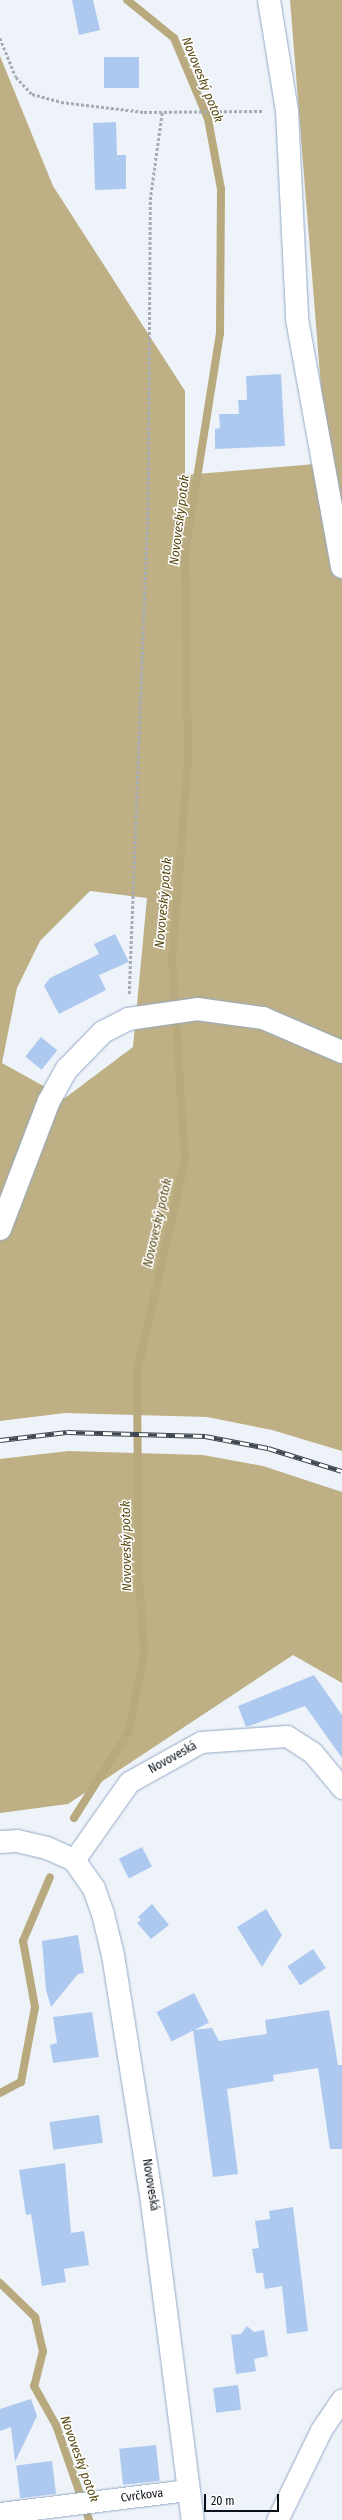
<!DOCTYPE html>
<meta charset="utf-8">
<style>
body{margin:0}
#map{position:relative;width:342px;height:2520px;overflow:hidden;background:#eef3f9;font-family:"Fira Sans Condensed",sans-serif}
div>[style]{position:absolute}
.forest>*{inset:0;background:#beb084}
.stream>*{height:8px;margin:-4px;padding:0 4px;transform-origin:4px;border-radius:4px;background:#b8aa7e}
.building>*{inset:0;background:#aec9f0;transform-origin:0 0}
.path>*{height:2.5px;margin-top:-1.25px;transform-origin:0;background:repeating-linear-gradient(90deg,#a6acb4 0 3px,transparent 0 5px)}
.roads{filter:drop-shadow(0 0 1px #94a9c7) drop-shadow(0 0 1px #94a9c7)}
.minor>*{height:21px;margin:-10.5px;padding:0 10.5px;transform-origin:10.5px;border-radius:10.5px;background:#fff}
.tertiary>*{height:22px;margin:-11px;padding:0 11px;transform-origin:11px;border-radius:11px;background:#fff}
.rail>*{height:4.5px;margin-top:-2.25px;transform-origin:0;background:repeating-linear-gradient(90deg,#fff 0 9px,#3f464f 0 18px);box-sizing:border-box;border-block:1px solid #3f464f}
span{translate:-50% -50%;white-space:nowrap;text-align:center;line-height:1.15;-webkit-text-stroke:3px #fff;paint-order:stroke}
.street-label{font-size:12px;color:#09111b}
.water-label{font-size:13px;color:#584811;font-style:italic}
.scale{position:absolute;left:204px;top:2494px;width:75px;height:18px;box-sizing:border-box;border:2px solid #09111b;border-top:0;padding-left:5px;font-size:12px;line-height:14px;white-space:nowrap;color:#09111b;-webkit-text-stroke:3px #fff;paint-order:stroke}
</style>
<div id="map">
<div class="forest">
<div style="clip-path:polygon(evenodd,290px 0,342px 0,342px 1451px,272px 1430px,207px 1417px,65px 1413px,0 1421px,0 56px,53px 186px,185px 391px,185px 475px,327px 463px,290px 0,90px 891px,147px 898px,133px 1047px,65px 1098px,2px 1063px,17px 988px,40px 941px,90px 891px)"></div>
<div style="clip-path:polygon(68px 1451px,203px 1455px,263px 1466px,342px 1492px,342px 1683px,293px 1655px,68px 1804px,0 1813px,0 1459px)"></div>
</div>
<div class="stream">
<div style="left:74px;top:1818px;width:103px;rotate:-57.7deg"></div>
<div style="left:129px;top:1731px;width:79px;rotate:-79.1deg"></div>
<div style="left:144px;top:1653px;width:75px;rotate:-93.8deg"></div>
<div style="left:139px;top:1578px;width:206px;rotate:-90.6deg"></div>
<div style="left:137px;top:1372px;width:217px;rotate:-77.2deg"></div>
<div style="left:185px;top:1160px;width:200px;rotate:-93.7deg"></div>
<div style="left:172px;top:960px;width:198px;rotate:-85.4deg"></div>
<div style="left:188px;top:763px;width:209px;rotate:-90.8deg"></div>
<div style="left:185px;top:554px;width:224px;rotate:-81deg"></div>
<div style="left:220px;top:333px;width:144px;rotate:-89.6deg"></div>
<div style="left:221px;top:189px;width:71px;rotate:-100.5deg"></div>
<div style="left:208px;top:119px;width:88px;rotate:-112.8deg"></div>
<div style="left:174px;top:38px;width:60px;rotate:-141deg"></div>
<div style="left:0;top:2093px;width:24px;rotate:-28deg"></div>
<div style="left:21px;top:2082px;width:76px;rotate:-79.4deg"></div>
<div style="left:35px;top:2007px;width:67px;rotate:-100.3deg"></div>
<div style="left:23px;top:1941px;width:69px;rotate:-67.1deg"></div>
<div style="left:0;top:2283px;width:49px;rotate:44.2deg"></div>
<div style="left:35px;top:2317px;width:35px;rotate:77deg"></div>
<div style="left:43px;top:2351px;width:36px;rotate:104deg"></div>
<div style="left:34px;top:2386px;width:45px;rotate:60.6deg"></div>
<div style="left:56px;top:2425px;width:101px;rotate:70.8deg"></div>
</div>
<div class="building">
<div style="clip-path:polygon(72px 0,93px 0,100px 30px,79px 35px)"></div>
<div style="left:104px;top:57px;width:35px;height:31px"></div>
<div style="clip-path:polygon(116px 122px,117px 155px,126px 155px,126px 189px,95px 190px,93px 123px)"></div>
<div style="clip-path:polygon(281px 374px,285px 446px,215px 449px,215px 429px,220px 428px,219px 414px,239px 414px,238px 400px,247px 400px,246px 376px)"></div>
<div style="clip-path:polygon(115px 934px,129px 962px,99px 975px,106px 990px,59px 1014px,44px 986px,50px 978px,99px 954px,94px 944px)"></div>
<div style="left:41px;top:1037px;width:21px;height:25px;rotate:39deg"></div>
<div style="clip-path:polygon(314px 1675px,342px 1715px,342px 1758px,305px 1706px,246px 1727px,238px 1706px)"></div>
<div style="left:142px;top:1847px;width:22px;height:26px;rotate:63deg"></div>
<div style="clip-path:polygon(152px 1904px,169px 1925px,151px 1939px,137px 1923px,141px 1920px,138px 1917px)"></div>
<div style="clip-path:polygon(266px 1909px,282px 1935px,262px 1967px,237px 1927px)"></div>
<div style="clip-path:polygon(78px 1935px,84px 1973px,78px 1974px,51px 2007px,46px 1990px,42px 1941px)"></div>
<div style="left:313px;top:1949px;width:23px;height:31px;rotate:56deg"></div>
<div style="left:194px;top:1993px;width:33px;height:42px;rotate:63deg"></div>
<div style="clip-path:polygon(329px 2010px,338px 2065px,342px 2065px,342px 2149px,330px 2149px,318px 2068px,273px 2075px,274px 2081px,227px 2089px,238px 2174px,213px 2177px,193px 2030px,212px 2028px,219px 2041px,267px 2034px,265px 2020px)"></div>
<div style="clip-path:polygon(92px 2012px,99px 2057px,53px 2063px,50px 2045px,57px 2043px,53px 2017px)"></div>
<div style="left:99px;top:2115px;width:28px;height:50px;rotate:82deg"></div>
<div style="clip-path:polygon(65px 2163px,71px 2233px,84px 2231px,89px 2265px,64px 2269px,66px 2282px,42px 2286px,31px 2214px,26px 2215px,19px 2170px)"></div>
<div style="clip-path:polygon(293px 2207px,308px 2331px,287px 2334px,282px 2286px,265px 2289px,263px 2273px,256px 2273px,252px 2249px,259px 2248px,255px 2221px,270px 2219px,269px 2211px)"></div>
<div style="clip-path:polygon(247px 2326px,254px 2332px,264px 2330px,268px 2356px,254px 2359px,256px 2371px,236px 2374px,231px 2335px,241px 2334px)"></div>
<div style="left:238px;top:2385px;width:25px;height:25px;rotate:83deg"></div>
<div style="clip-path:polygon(31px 2399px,37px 2416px,15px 2462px,11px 2427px,0 2431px,0 2409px)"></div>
<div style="left:156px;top:2445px;width:36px;height:37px;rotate:84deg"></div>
<div style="left:52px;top:2461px;width:33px;height:36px;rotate:83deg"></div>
</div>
<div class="path">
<div style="left:0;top:38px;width:42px;rotate:67.7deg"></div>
<div style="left:16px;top:77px;width:23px;rotate:47deg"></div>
<div style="left:32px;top:94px;width:30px;rotate:15deg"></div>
<div style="left:61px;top:102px;width:84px;rotate:6.9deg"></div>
<div style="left:144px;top:112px;width:118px;rotate:-0.5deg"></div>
<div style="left:129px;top:994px;width:494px;rotate:-87.8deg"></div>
<div style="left:148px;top:500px;width:300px;rotate:-89.6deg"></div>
<div style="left:150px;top:200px;width:89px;rotate:-82.2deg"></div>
</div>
<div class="roads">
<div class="minor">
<div style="left:74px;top:1860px;width:95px;rotate:-54.8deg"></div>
<div style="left:129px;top:1782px;width:82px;rotate:-29.1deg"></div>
<div style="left:201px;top:1742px;width:86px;rotate:-4deg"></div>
<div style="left:287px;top:1736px;width:30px;rotate:33deg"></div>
<div style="left:312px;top:1752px;width:47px;rotate:50.2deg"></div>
<div style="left:0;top:2513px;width:189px;rotate:-7deg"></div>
<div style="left:277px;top:2520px;width:100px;rotate:-63.9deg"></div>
<div style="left:321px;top:2430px;width:37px;rotate:-56deg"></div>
</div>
<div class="tertiary">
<div style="left:269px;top:0;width:112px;rotate:80.8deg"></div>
<div style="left:287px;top:111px;width:208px;rotate:87.2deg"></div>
<div style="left:297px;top:319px;width:252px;rotate:79.7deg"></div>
<div style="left:0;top:1229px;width:137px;rotate:-69.1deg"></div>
<div style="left:49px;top:1101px;width:37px;rotate:-61deg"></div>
<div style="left:67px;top:1069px;width:52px;rotate:-45.8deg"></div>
<div style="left:103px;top:1032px;width:28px;rotate:-27deg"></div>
<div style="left:128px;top:1019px;width:70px;rotate:-8.2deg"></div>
<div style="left:197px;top:1009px;width:67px;rotate:7.8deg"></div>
<div style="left:263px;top:1018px;width:86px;rotate:23.3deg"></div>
<div style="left:0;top:1842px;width:17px;rotate:-3deg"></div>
<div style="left:17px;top:1841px;width:31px;rotate:13deg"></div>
<div style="left:47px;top:1848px;width:30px;rotate:24deg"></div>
<div style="left:74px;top:1860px;width:35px;rotate:55deg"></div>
<div style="left:94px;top:1889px;width:27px;rotate:70deg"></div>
<div style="left:103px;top:1914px;width:42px;rotate:76.3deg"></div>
<div style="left:113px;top:1955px;width:250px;rotate:81deg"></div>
<div style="left:152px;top:2202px;width:321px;rotate:82.7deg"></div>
</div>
</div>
<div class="rail">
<div style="left:0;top:1440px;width:67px;rotate:-6.8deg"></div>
<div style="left:67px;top:1432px;width:138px;rotate:1.7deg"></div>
<div style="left:205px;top:1436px;width:64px;rotate:10.8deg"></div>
<div style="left:268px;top:1448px;width:77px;rotate:17.3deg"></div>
</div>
<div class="street-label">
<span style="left:173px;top:1758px;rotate:-29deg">Novoveská</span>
<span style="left:150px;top:2185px;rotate:81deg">Novoveská</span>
<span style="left:142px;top:2496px;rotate:-7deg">Cvrčkova</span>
</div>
<div class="water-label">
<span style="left:202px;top:80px;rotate:68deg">Novoveský potok</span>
<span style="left:180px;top:520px;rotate:-83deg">Novoveský potok</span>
<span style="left:164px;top:903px;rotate:-85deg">Novoveský potok</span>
<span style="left:158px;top:1223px;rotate:-77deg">Novoveský potok</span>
<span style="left:127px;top:1546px;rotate:-91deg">Novoveský potok</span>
<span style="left:79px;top:2459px;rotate:70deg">Novoveský potok</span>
</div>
<div class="scale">20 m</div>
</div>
